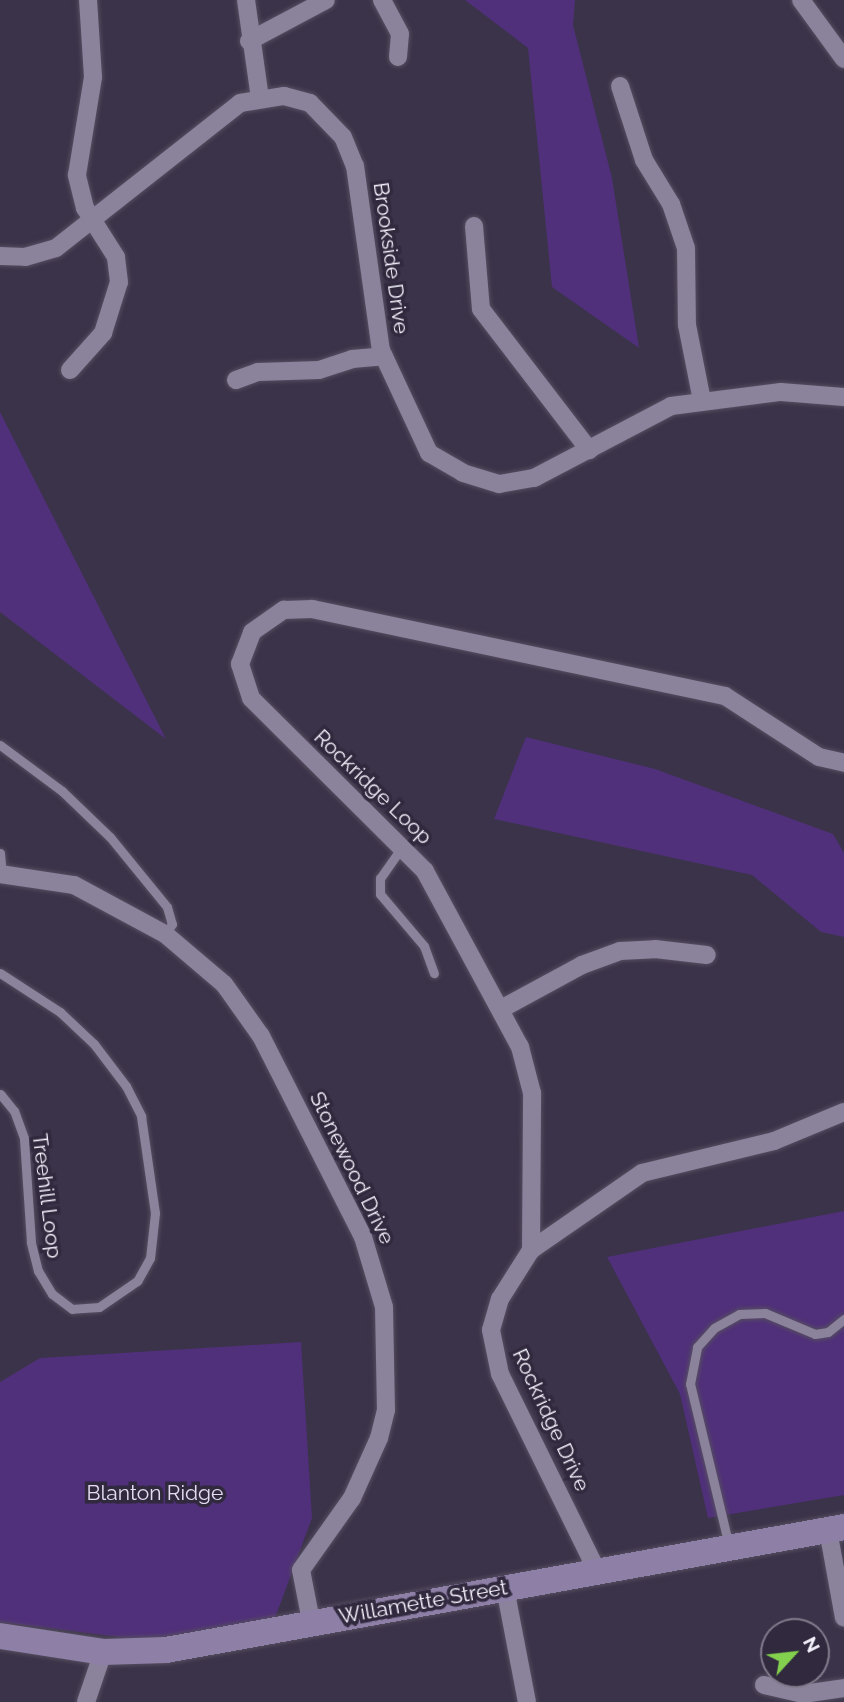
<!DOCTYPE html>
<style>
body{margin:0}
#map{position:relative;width:844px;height:1702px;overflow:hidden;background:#3b3349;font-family:Raleway,sans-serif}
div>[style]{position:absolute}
.green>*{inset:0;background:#50307a}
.roads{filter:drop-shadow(0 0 2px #554e60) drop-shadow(0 0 2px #554e60)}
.service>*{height:9px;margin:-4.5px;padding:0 4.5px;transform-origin:4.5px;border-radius:4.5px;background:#8b829c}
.minor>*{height:18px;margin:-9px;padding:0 9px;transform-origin:9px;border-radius:9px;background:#8b829c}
.secondary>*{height:26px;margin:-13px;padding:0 13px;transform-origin:13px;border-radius:13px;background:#8d7fa6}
span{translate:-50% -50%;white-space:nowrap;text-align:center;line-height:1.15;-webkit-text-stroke:7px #31293e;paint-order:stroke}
.street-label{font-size:21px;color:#f5f2fd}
.park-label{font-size:21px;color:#e3dcf2}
.north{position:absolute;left:760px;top:1618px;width:70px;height:70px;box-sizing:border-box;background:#31293e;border:2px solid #7f798a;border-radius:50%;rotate:63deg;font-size:19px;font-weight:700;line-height:28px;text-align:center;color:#f5f2fd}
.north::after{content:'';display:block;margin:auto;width:24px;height:32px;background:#83d04e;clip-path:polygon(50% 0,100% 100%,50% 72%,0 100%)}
</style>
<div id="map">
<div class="green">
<div style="clip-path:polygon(465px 0,575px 0,573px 25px,612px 178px,639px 348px,552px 287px,528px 48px)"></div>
<div style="clip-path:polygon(0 412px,166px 739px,0 612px)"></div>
<div style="clip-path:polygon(526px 737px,655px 769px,833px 834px,844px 853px,844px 937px,821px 932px,752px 875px,494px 819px)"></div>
<div style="clip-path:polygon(844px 1211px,844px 1495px,708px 1518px,680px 1394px,607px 1257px)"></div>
<div style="clip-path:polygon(301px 1342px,312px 1518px,275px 1618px,161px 1637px,127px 1638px,0 1622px,0 1382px,40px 1358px)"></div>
</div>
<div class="roads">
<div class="service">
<div style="left:0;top:745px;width:77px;rotate:36.6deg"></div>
<div style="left:62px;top:791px;width:66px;rotate:43.8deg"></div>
<div style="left:110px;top:837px;width:90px;rotate:50.8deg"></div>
<div style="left:167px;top:907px;width:18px;rotate:74deg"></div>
<div style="left:172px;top:924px;width:12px;rotate:125deg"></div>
<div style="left:402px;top:847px;width:38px;rotate:125deg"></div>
<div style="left:380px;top:878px;width:16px;rotate:90deg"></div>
<div style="left:380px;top:894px;width:68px;rotate:49.8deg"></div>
<div style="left:424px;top:946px;width:29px;rotate:70deg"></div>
<div style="left:0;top:853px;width:21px;rotate:85deg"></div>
<div style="left:0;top:973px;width:72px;rotate:33deg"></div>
<div style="left:60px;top:1012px;width:47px;rotate:43.3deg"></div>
<div style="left:94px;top:1044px;width:53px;rotate:52.7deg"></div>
<div style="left:126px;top:1086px;width:34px;rotate:63deg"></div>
<div style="left:141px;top:1116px;width:98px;rotate:81.8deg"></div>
<div style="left:155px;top:1213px;width:45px;rotate:96.3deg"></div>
<div style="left:150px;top:1258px;width:26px;rotate:119deg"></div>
<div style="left:137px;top:1281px;width:46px;rotate:145.6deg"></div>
<div style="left:99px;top:1307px;width:27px;rotate:176deg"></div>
<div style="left:72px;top:1309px;width:25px;rotate:-143deg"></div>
<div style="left:52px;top:1294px;width:27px;rotate:-121deg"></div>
<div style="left:38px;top:1271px;width:30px;rotate:-104deg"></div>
<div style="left:31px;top:1242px;width:104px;rotate:-93.9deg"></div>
<div style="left:24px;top:1138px;width:29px;rotate:-110deg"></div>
<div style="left:14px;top:1111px;width:22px;rotate:-129deg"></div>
<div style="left:729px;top:1546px;width:167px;rotate:-103.5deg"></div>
<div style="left:690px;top:1384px;width:38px;rotate:-79deg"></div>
<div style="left:697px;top:1347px;width:25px;rotate:-48deg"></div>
<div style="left:714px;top:1328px;width:29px;rotate:-29deg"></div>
<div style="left:739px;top:1314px;width:26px;rotate:-2deg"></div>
<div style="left:765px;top:1313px;width:54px;rotate:22.8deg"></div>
<div style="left:815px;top:1334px;width:13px;rotate:-9deg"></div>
<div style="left:828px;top:1332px;width:21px;rotate:-39deg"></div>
</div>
<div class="minor">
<div style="left:246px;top:0;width:99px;rotate:81.9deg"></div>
<div style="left:382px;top:0;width:38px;rotate:62deg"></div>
<div style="left:400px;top:34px;width:23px;rotate:95deg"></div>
<div style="left:801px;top:0;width:73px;rotate:53.9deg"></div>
<div style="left:249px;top:41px;width:87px;rotate:-28deg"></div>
<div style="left:620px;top:86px;width:78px;rotate:72deg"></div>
<div style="left:644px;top:160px;width:52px;rotate:58.5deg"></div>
<div style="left:671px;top:204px;width:46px;rotate:71.2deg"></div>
<div style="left:686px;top:248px;width:77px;rotate:89.3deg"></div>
<div style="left:687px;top:325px;width:77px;rotate:78.8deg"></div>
<div style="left:474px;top:226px;width:83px;rotate:85.2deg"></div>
<div style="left:481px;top:309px;width:178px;rotate:52.5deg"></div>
<div style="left:0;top:256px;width:25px;rotate:2deg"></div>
<div style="left:25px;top:257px;width:32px;rotate:-16deg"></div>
<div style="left:56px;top:248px;width:234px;rotate:-38.2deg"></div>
<div style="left:240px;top:103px;width:45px;rotate:-9deg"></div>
<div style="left:284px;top:96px;width:27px;rotate:15deg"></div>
<div style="left:310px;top:103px;width:47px;rotate:45.9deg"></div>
<div style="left:343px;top:137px;width:31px;rotate:68deg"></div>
<div style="left:355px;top:166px;width:186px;rotate:82deg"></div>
<div style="left:381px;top:350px;width:114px;rotate:65deg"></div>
<div style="left:429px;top:453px;width:39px;rotate:30deg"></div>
<div style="left:463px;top:473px;width:38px;rotate:17deg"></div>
<div style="left:499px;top:484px;width:36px;rotate:-10deg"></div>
<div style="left:534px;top:478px;width:155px;rotate:-27.7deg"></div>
<div style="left:671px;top:406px;width:111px;rotate:-7.3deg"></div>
<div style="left:781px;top:392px;width:63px;rotate:4.5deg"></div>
<div style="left:70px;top:370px;width:50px;rotate:-48.3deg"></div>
<div style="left:103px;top:333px;width:53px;rotate:-72.6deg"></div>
<div style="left:119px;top:282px;width:25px;rotate:-97deg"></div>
<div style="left:116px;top:257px;width:58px;rotate:-122.3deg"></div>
<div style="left:85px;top:208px;width:34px;rotate:-104deg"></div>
<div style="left:77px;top:175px;width:99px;rotate:-80.7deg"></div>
<div style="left:93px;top:77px;width:77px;rotate:-93.7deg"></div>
<div style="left:236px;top:380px;width:23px;rotate:-20deg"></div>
<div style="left:258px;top:372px;width:61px;rotate:-1.9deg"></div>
<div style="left:319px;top:370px;width:35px;rotate:-18deg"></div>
<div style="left:352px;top:359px;width:32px;rotate:-5deg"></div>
<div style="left:0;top:874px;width:75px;rotate:8.5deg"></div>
<div style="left:74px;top:885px;width:103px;rotate:28.3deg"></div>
<div style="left:165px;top:934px;width:77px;rotate:40.3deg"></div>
<div style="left:224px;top:984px;width:64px;rotate:54.6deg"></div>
<div style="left:261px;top:1036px;width:225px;rotate:63.1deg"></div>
<div style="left:363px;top:1237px;width:73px;rotate:73.3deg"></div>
<div style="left:384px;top:1307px;width:103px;rotate:88.9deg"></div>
<div style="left:386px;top:1410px;width:29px;rotate:104deg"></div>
<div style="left:379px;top:1438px;width:66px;rotate:114.2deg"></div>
<div style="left:352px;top:1498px;width:88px;rotate:125.3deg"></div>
<div style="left:301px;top:1570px;width:52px;rotate:78.9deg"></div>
<div style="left:501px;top:1009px;width:92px;rotate:-28.5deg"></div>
<div style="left:582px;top:965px;width:40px;rotate:-20.2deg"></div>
<div style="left:620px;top:951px;width:35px;rotate:-3deg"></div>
<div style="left:655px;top:949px;width:52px;rotate:6.6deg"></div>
<div style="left:531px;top:1250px;width:157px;rotate:-89.6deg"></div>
<div style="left:532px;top:1093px;width:48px;rotate:-104.6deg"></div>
<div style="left:520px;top:1047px;width:200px;rotate:-118.4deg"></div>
<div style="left:425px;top:871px;width:245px;rotate:-135.2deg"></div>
<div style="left:251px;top:698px;width:36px;rotate:-108deg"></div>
<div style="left:240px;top:664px;width:34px;rotate:-69deg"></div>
<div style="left:252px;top:632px;width:39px;rotate:-35deg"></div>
<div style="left:284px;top:610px;width:28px;rotate:-2deg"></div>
<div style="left:312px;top:609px;width:422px;rotate:11.9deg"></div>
<div style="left:725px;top:696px;width:112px;rotate:33deg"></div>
<div style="left:819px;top:757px;width:26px;rotate:13deg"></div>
<div style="left:828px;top:1530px;width:89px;rotate:79.7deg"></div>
<div style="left:597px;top:1571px;width:220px;rotate:-116.2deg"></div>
<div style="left:500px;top:1374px;width:45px;rotate:-101.6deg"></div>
<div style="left:491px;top:1330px;width:32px;rotate:-74deg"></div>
<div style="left:500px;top:1299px;width:58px;rotate:-57.7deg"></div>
<div style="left:531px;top:1250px;width:135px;rotate:-34.7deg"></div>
<div style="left:642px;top:1173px;width:136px;rotate:-13.6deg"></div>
<div style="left:774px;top:1141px;width:76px;rotate:-22.5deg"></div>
<div style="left:505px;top:1588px;width:116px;rotate:79.1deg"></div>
<div style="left:764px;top:1685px;width:40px;rotate:13deg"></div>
<div style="left:803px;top:1694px;width:41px;rotate:-8.3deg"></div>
<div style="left:86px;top:1702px;width:53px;rotate:-71.2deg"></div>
</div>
<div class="secondary">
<div style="left:0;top:1636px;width:104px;rotate:8.8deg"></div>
<div style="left:103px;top:1652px;width:63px;rotate:-1.8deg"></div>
<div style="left:166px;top:1650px;width:689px;rotate:-10.28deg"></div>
</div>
</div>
<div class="street-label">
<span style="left:391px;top:258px;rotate:82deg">Brookside Drive</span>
<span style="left:373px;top:787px;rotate:44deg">Rockridge Loop</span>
<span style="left:352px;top:1168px;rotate:64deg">Stonewood Drive</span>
<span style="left:47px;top:1196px;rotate:83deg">Treehill Loop</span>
<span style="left:551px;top:1420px;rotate:65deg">Rockridge Drive</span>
<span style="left:423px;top:1602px;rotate:-10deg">Willamette Street</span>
</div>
<div class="park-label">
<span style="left:155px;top:1493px">Blanton Ridge</span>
</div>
<div class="north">N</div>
</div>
